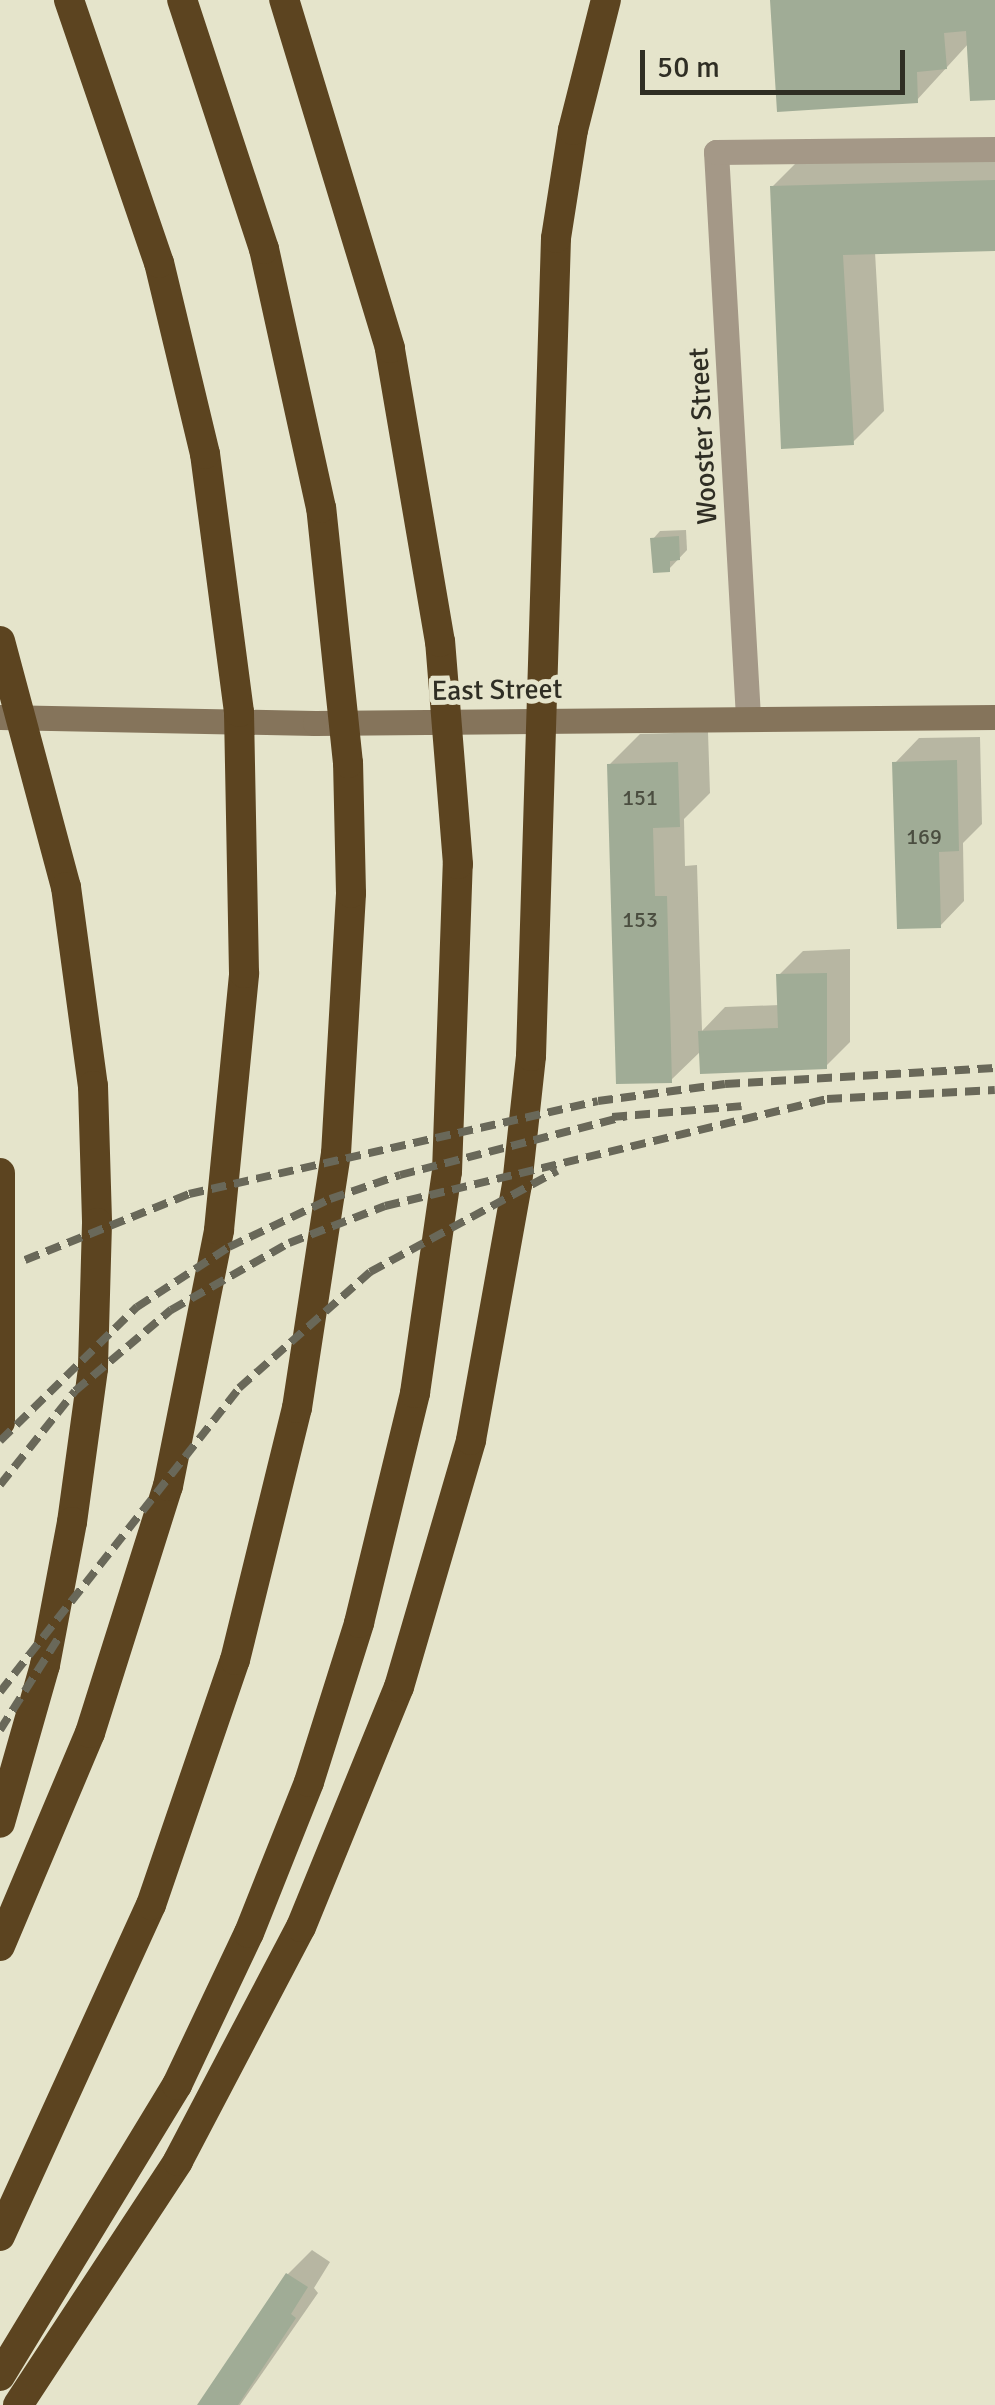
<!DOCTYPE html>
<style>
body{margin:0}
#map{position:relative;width:995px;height:2405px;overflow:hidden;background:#e5e4cb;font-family:Signika,sans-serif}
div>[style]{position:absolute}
.shadow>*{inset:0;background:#0003}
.building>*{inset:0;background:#a0ac96}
.minor>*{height:25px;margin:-12.5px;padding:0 12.5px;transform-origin:12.5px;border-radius:12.5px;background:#a49887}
.secondary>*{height:25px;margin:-12.5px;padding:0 12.5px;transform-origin:12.5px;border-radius:12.5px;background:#85745b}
.motorway>*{height:30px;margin:-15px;padding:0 15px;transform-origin:15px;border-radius:15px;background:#5c4420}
.rail>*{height:8px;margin-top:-4px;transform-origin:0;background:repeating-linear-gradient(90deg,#696859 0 15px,transparent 0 23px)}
span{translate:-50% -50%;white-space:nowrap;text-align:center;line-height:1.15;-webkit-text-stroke:10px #e5e4cb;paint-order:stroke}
.number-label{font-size:22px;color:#4b4e40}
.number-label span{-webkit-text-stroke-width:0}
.street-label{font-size:28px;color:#2f2e24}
.scale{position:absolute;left:640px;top:50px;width:265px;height:45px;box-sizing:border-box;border:5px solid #2f2e24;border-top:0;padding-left:12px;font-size:30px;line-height:35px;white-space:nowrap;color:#2f2e24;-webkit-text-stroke:8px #e5e4cb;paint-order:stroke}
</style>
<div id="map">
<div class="shadow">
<div style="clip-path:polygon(772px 0,995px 0,995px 98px,969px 43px,916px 101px)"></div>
<div style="clip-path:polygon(995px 151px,995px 248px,875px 252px,884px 411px,853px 442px,772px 187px,803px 156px)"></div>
<div style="clip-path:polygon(686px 530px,687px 550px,669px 569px,653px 539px,660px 531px)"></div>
<div style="clip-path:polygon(708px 732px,710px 793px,684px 819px,685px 866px,697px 865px,702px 1031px,725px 1007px,780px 1005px,779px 975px,803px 951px,850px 949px,850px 1042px,826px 1066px,702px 1050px,671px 1080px,609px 765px,640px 734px)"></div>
<div style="clip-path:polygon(980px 737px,982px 824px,963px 843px,964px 901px,940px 926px,895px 763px,919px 738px)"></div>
<div style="clip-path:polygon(312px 2250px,330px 2262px,314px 2288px,318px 2293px,240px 2405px,200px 2405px,288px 2274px)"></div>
</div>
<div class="building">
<div style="clip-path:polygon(770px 0,995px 0,995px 100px,970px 101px,966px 31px,944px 33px,947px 69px,917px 72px,918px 103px,777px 112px)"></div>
<div style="clip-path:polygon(995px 180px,995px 251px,843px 255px,854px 445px,781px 449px,770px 186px)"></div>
<div style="clip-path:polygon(679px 536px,680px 560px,670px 561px,670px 572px,653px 573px,650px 538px)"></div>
<div style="clip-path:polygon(957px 760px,959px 851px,939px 852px,941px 928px,897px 929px,892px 762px)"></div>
<div style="clip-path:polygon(678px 762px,680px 827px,653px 828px,655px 896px,667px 896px,672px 1083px,616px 1084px,607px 764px)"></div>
<div style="clip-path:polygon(827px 973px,827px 1069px,700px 1074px,698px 1031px,778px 1028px,776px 974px)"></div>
<div style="clip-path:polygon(286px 2273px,308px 2287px,291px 2314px,296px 2318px,238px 2405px,197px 2405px)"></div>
</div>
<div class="minor">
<div style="left:748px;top:717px;width:566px;rotate:-93.24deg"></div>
<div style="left:716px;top:152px;width:279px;rotate:-0.6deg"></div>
</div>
<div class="secondary">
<div style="left:0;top:717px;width:315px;rotate:1.1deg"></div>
<div style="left:315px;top:723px;width:680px;rotate:-0.51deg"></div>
</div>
<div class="motorway">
<div style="left:0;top:641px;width:255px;rotate:75deg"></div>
<div style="left:66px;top:887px;width:201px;rotate:82.3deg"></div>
<div style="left:93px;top:1086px;width:137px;rotate:88.3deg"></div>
<div style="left:97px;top:1223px;width:146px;rotate:91.6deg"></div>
<div style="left:93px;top:1369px;width:154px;rotate:97.8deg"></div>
<div style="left:72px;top:1522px;width:146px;rotate:100.7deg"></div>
<div style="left:45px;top:1665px;width:164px;rotate:105.9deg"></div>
<div style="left:0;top:1173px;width:249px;rotate:90deg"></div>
<div style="left:0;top:1946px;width:231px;rotate:-67.1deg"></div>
<div style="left:90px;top:1733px;width:259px;rotate:-72.5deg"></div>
<div style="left:168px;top:1486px;width:261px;rotate:-78.7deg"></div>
<div style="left:219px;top:1230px;width:258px;rotate:-84.4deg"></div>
<div style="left:244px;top:973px;width:261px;rotate:-91.1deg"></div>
<div style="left:239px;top:712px;width:260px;rotate:-97.5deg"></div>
<div style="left:205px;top:454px;width:196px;rotate:-103.5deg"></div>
<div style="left:159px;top:263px;width:278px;rotate:-108.9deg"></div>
<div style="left:0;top:2236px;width:364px;rotate:-65.5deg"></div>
<div style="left:151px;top:1905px;width:259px;rotate:-71.1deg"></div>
<div style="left:235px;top:1660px;width:260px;rotate:-76.2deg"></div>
<div style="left:297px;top:1408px;width:257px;rotate:-81.3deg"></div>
<div style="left:336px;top:1154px;width:261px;rotate:-86.7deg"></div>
<div style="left:351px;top:893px;width:130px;rotate:-91.3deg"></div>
<div style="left:348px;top:763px;width:256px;rotate:-96deg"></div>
<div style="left:321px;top:508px;width:265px;rotate:-102.4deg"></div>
<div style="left:264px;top:249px;width:262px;rotate:-108.2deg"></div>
<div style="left:0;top:2376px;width:341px;rotate:-58.7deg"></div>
<div style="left:177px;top:2085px;width:168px;rotate:-64.7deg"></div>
<div style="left:249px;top:1933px;width:162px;rotate:-68.3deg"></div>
<div style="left:309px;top:1782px;width:167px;rotate:-72.5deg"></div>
<div style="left:359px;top:1623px;width:237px;rotate:-76.3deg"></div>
<div style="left:415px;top:1393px;width:223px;rotate:-81.8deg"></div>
<div style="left:447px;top:1172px;width:308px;rotate:-88deg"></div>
<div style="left:458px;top:864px;width:223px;rotate:-94.6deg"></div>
<div style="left:440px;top:642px;width:298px;rotate:-99.7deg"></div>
<div style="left:390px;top:348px;width:364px;rotate:-106.9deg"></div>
<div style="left:18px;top:2405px;width:292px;rotate:-56.7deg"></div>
<div style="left:178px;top:2161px;width:264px;rotate:-62.3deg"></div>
<div style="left:301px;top:1927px;width:259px;rotate:-67.8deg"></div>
<div style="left:399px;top:1687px;width:257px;rotate:-73.7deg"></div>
<div style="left:471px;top:1440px;width:259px;rotate:-79.8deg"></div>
<div style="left:517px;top:1185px;width:130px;rotate:-83.8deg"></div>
<div style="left:531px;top:1056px;width:818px;rotate:-88.25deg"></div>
<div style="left:556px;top:238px;width:109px;rotate:-81.1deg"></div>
<div style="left:573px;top:130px;width:134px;rotate:-75.8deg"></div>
</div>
<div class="rail">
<div style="left:612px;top:1117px;width:130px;rotate:-4.8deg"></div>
<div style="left:25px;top:1260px;width:177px;rotate:-21.9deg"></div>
<div style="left:189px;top:1194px;width:419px;rotate:-12.8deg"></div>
<div style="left:598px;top:1101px;width:128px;rotate:-7.6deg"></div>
<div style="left:725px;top:1084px;width:270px;rotate:-3.4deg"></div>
<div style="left:0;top:1441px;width:192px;rotate:-44.4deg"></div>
<div style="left:137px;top:1307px;width:110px;rotate:-33.1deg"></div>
<div style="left:229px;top:1247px;width:112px;rotate:-25.4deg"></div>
<div style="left:330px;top:1199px;width:74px;rotate:-18.9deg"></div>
<div style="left:400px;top:1175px;width:234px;rotate:-14.6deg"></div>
<div style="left:0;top:1485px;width:120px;rotate:-51.4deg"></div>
<div style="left:75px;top:1391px;width:126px;rotate:-40.2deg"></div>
<div style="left:171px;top:1310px;width:136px;rotate:-29.6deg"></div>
<div style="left:289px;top:1243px;width:103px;rotate:-21.1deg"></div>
<div style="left:385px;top:1206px;width:455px;rotate:-13.6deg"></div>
<div style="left:827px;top:1099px;width:168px;rotate:-3.1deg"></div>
<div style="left:0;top:1692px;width:387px;rotate:-51.8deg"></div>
<div style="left:239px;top:1388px;width:175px;rotate:-41.5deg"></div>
<div style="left:370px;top:1272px;width:213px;rotate:-28.4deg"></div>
<div style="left:0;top:1730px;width:110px;rotate:-57.6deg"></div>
</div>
<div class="number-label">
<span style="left:640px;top:798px">151</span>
<span style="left:924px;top:837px">169</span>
<span style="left:640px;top:920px">153</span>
</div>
<div class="street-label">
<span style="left:703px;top:436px;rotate:-93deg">Wooster Street</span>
<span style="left:497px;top:690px;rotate:-1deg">East Street</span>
</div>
<div class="scale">50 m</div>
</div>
